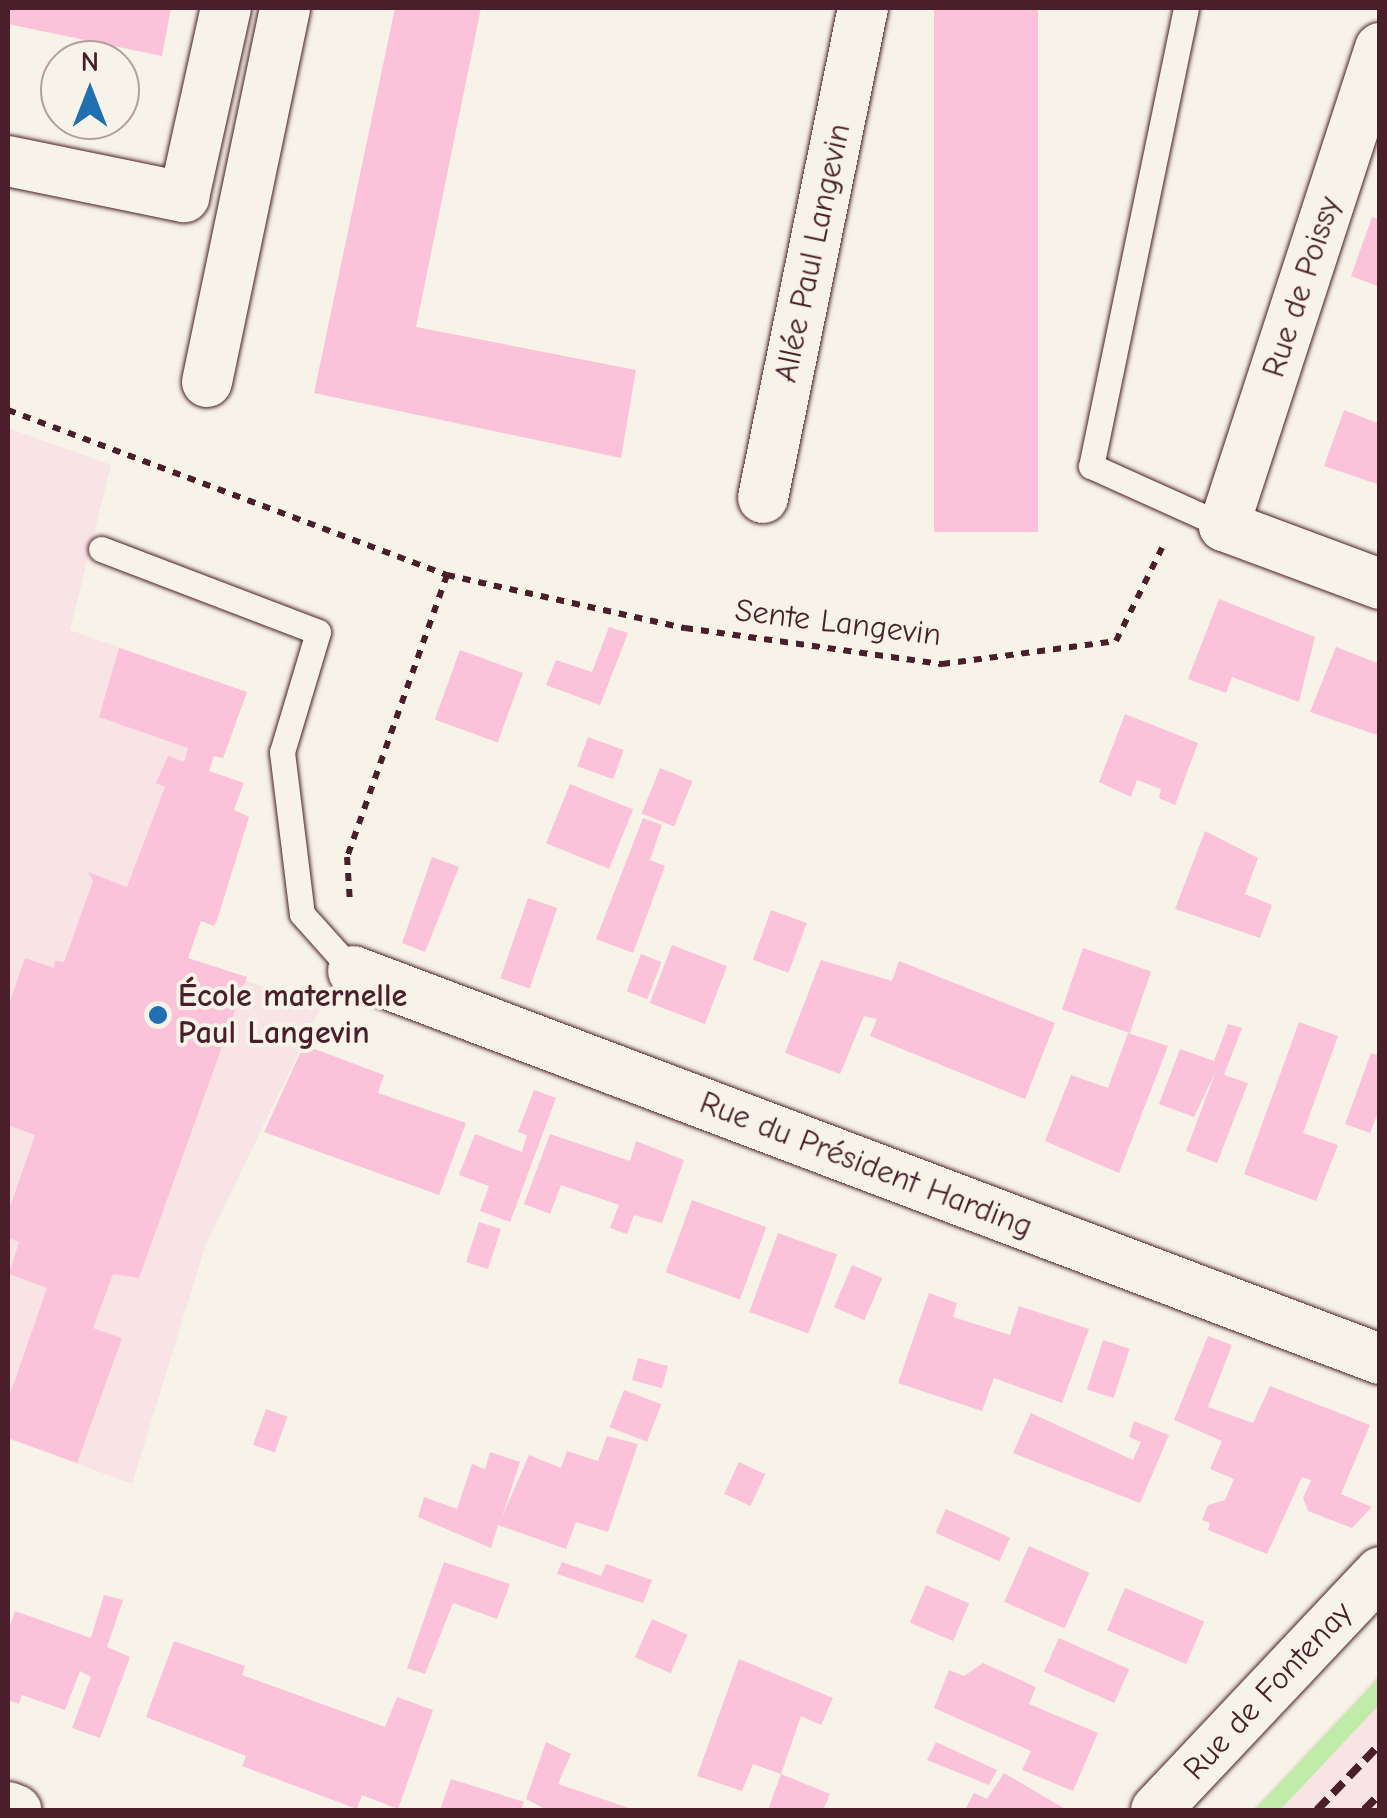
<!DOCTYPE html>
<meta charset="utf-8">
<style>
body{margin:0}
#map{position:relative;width:1387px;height:1818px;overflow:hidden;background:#f7f3e8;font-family:"Comic Neue",sans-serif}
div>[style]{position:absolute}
.built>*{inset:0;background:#f8e4e4}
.green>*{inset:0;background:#c0eba8}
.building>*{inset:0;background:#fbc2d9;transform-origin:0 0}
.path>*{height:6px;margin-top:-3px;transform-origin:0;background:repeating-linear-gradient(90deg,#4a1f2b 0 8px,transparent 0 16px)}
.roads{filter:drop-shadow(0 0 2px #4a1f2b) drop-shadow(0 0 2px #4a1f2b)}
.lane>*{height:25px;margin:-12.5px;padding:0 12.5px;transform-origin:12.5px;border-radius:12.5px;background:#f7f3e8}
.street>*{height:50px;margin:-25px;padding:0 25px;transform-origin:25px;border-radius:25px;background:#f7f3e8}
.rail>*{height:8px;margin-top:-4px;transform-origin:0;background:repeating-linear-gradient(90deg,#4a1f2b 0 15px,transparent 0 23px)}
.dots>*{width:28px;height:28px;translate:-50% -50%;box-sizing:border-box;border:5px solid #f7f3e8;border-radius:50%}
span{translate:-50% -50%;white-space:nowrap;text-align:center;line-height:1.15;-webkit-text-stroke:8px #f7f3e8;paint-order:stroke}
.street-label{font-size:32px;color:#4a1f2b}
.poi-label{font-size:32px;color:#4a1f2b;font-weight:700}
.left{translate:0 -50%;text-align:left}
.frame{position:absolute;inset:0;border:10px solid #4a1f2b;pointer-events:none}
.north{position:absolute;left:40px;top:40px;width:100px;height:100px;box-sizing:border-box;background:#f7f3e8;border:2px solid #b29e9c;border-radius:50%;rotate:0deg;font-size:28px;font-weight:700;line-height:40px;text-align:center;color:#4a1f2b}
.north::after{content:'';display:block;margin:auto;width:35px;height:45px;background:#1f6fb2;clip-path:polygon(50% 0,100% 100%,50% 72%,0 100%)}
</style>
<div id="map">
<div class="built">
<div style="clip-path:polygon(8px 428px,111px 465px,70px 630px,247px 692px,223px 758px,214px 756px,209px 771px,244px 783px,234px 809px,249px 817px,217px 920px,214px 926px,201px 921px,188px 958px,320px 1009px,206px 1244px,132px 1484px,8px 1438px)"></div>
<div style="clip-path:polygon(1379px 1673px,1379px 1810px,1251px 1810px)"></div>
</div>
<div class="green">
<div style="clip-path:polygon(1379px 1677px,1379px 1705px,1280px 1810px,1254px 1810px)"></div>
</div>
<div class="building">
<div style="clip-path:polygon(8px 8px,171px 8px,162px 56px,8px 24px)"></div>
<div style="clip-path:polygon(395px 8px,481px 8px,416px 327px,636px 370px,621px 458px,314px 393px)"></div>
<div style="left:934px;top:8px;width:104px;height:524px"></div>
<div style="clip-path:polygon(1372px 217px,1380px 220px,1380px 287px,1351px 276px)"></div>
<div style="clip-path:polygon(1344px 410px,1380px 424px,1380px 485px,1324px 466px)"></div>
<div style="clip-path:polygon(1219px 599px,1315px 637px,1299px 702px,1232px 677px,1226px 693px,1188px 679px)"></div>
<div style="clip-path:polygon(609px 627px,628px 633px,600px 705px,546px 685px,556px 660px,592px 672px)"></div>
<div style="clip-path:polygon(1336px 647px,1380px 664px,1380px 736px,1310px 712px)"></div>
<div style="clip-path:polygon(119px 648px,247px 692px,223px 758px,214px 756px,209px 771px,244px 783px,234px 810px,249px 817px,217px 920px,214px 926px,201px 921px,188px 958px,247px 977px,139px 1278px,113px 1274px,93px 1328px,122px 1338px,77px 1463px,8px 1438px,8px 1400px,47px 1288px,9px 1274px,19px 1242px,8px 1238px,8px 1213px,35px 1135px,8px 1125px,8px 1007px,25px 958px,54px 968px,55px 961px,64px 962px,93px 881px,88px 872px,127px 887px,165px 787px,156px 783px,168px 756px,184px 762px,188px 748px,99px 717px)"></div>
<div style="left:460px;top:650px;width:67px;height:74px;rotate:20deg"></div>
<div style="clip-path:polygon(1125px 714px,1198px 743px,1175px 805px,1159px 798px,1161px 789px,1137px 780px,1131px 797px,1099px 782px)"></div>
<div style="left:588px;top:737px;width:38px;height:31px;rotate:20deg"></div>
<div style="left:660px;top:768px;width:35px;height:49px;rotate:22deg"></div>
<div style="left:570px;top:784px;width:68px;height:64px;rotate:22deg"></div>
<div style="clip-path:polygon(643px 818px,662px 825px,650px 860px,665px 866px,633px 953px,596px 939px)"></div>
<div style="clip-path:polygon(1205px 831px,1258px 858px,1245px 894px,1272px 905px,1260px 938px,1175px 909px)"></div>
<div style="clip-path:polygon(432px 857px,459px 867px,425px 952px,402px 943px)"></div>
<div style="left:528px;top:898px;width:31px;height:85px;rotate:19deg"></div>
<div style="left:771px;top:910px;width:38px;height:53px;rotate:20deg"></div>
<div style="left:672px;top:945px;width:59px;height:62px;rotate:21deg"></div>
<div style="left:1083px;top:948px;width:72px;height:65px;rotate:19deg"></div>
<div style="left:641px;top:954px;width:22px;height:40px;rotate:21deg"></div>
<div style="clip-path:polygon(821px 960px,892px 981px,899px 961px,1055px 1023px,1025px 1099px,870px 1036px,877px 1019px,864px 1016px,840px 1074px,785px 1053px)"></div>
<div style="clip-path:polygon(1299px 1022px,1338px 1036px,1303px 1133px,1338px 1145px,1316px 1201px,1244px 1174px)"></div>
<div style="clip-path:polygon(1228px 1024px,1242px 1028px,1224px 1075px,1248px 1083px,1217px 1163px,1186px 1151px,1216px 1071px,1194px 1117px,1159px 1104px,1180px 1049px,1214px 1061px)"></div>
<div style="clip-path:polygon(1128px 1033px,1168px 1046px,1119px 1173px,1045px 1141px,1071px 1075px,1108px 1088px)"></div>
<div style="clip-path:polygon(304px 1045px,384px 1075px,378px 1093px,466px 1123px,439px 1195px,264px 1132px)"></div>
<div style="clip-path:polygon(1371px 1053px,1380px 1056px,1380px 1107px,1370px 1133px,1345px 1124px)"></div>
<div style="clip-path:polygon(534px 1090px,556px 1098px,510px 1222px,480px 1211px,489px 1186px,459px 1175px,475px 1134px,522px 1152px,527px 1135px,518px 1132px)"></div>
<div style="clip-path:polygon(550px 1134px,630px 1161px,636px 1141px,684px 1160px,662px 1223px,634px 1215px,627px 1234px,610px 1228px,619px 1205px,561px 1185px,550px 1214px,524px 1204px)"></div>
<div style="left:692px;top:1200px;width:79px;height:77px;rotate:20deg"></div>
<div style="left:479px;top:1222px;width:23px;height:42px;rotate:18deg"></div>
<div style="left:778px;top:1233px;width:63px;height:84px;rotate:20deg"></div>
<div style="left:852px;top:1265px;width:33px;height:46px;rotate:23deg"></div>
<div style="clip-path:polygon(929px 1293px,957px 1303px,953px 1317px,1010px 1335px,1019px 1306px,1089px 1329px,1062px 1403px,994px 1378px,982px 1411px,898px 1383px)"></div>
<div style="clip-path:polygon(1208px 1336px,1232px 1345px,1208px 1407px,1253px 1423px,1270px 1386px,1370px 1425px,1341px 1494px,1372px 1507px,1352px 1528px,1308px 1511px,1303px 1498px,1311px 1480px,1302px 1477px,1267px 1554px,1208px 1530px,1210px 1523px,1202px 1520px,1208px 1505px,1225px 1500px,1234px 1479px,1210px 1469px,1222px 1441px,1174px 1420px)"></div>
<div style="left:1103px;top:1340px;width:28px;height:52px;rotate:18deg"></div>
<div style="left:638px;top:1358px;width:31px;height:23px;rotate:15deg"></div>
<div style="left:624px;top:1390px;width:40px;height:40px;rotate:21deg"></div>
<div style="left:266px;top:1409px;width:23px;height:38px;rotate:20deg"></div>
<div style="clip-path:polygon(1031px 1413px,1133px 1460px,1141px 1442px,1129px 1437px,1134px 1421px,1169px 1435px,1140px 1503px,1013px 1453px)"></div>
<div style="clip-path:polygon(607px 1436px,638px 1444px,608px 1532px,576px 1522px,566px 1549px,498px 1525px,491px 1548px,418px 1517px,424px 1497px,457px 1509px,472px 1464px,485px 1469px,490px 1452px,520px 1462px,502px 1517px,529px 1455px,561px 1468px,567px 1451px,598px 1461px)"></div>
<div style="left:739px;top:1462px;width:29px;height:35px;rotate:25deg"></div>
<div style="left:946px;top:1509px;width:70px;height:26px;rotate:24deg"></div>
<div style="left:1029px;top:1546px;width:66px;height:61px;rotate:24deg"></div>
<div style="clip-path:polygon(444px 1562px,510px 1584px,497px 1619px,453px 1603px,425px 1674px,407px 1668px)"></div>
<div style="clip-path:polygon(562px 1562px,601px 1576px,606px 1564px,652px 1580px,643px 1603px,557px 1574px)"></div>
<div style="left:926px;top:1585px;width:47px;height:41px;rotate:23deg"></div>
<div style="left:1125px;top:1588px;width:86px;height:46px;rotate:23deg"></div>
<div style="clip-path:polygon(104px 1595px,123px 1600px,107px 1647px,130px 1657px,100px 1738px,72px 1728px,91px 1677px,80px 1671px,65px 1710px,22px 1695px,19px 1704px,8px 1700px,8px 1631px,15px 1611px,91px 1638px)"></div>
<div style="left:652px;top:1619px;width:39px;height:42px;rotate:24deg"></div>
<div style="left:1059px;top:1638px;width:77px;height:37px;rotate:24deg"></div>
<div style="clip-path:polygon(174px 1641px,245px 1666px,242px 1675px,385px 1727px,397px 1697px,433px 1710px,398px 1809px,362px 1795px,357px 1809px,242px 1766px,246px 1756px,146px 1717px)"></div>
<div style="clip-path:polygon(739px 1659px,833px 1698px,821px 1725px,801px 1716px,781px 1774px,753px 1764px,742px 1791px,697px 1776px)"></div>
<div style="clip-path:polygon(983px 1663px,1036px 1687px,1029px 1704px,1098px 1733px,1073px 1791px,1022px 1770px,1031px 1751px,934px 1708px,949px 1670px,964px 1676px)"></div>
<div style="clip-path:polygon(546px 1742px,571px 1754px,558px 1784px,635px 1810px,547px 1810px,526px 1799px)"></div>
<div style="clip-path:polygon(936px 1742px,997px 1770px,989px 1785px,927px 1760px)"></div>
<div style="clip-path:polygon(1004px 1773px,1067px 1810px,965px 1810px,974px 1793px,987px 1799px)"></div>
<div style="clip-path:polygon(781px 1774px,830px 1794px,823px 1810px,768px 1810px)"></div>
<div style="clip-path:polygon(451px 1779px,524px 1802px,521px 1810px,440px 1810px)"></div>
</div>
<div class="path">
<div style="left:8px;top:410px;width:469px;rotate:20.6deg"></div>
<div style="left:447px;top:575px;width:299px;rotate:109.5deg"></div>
<div style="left:347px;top:857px;width:45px;rotate:86.2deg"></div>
<div style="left:447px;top:575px;width:244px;rotate:12.6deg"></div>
<div style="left:685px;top:628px;width:260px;rotate:8deg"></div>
<div style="left:942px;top:664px;width:176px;rotate:-7.5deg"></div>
<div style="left:1116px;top:641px;width:104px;rotate:-63.7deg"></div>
</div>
<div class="roads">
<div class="lane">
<div style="left:1186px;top:8px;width:468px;rotate:101.7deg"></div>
<div style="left:1091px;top:466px;width:146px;rotate:24.3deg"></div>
<div style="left:101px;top:549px;width:232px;rotate:20.9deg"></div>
<div style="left:318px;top:632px;width:125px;rotate:106.7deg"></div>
<div style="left:282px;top:752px;width:163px;rotate:83deg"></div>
<div style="left:302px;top:914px;width:76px;rotate:48.2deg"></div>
</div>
<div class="street">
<div style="left:1380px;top:48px;width:503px;rotate:108.07deg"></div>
<div style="left:1224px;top:526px;width:166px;rotate:20.4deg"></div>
<div style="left:8px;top:161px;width:180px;rotate:11.6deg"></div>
<div style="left:184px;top:197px;width:194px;rotate:-77.5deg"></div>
<div style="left:207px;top:382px;width:382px;rotate:-78.2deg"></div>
<div style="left:763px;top:498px;width:500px;rotate:-78.47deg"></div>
<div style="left:353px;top:971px;width:1098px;rotate:20.7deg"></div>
<div style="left:8px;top:1807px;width:9px;rotate:21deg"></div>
<div style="left:1156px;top:1810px;width:327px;rotate:-46.7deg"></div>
</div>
</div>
<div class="rail">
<div style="left:1317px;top:1810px;width:91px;rotate:-46.3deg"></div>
<div style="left:1364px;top:1810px;width:23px;rotate:-45deg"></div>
</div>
<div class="dots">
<div style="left:158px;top:1015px;background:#1f6fb2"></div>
</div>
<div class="street-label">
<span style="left:813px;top:253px;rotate:-78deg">Allée Paul Langevin</span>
<span style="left:1302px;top:287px;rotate:-72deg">Rue de Poissy</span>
<span style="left:838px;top:623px;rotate:7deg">Sente Langevin</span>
<span style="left:866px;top:1165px;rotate:21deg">Rue du Président Harding</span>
<span style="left:1268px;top:1691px;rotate:-47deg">Rue de Fontenay</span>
</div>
<div class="poi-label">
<span class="left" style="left:178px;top:1015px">École maternelle<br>Paul Langevin</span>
</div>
<div class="frame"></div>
<div class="north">N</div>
</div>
